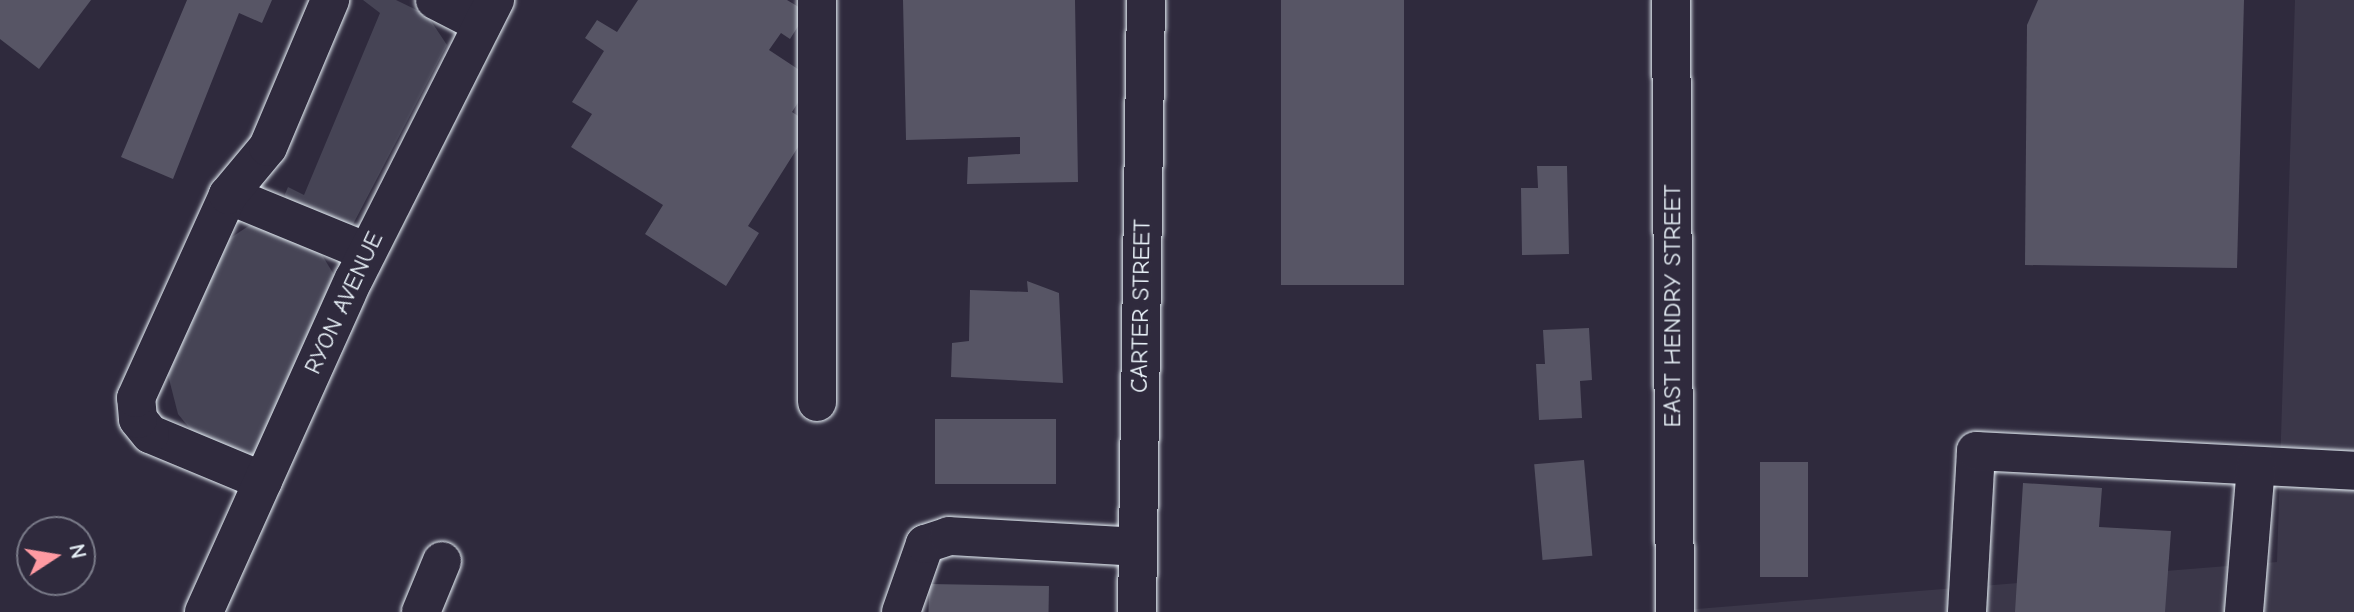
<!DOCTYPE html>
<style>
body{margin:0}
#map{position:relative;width:2354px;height:612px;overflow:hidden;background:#2f2a3d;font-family:"Comic Neue",sans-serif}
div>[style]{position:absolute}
.built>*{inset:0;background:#3b3749}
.green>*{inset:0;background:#464455}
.building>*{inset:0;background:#575565;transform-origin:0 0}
.roads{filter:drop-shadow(0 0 2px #e8f1f8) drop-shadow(0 0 2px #e8f1f8)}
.minor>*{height:38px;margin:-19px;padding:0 19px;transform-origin:19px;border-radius:19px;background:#2f2a3d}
span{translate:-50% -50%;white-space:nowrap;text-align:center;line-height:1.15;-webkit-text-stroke:6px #2f2a3d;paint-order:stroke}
.street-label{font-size:24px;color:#e8f1f8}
.north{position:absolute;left:16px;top:516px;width:80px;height:80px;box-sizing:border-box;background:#2f2a3d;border:2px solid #797a88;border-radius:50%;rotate:78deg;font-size:22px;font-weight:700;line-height:32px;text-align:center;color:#e8f1f8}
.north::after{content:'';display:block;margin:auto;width:28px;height:36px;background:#ff9aa2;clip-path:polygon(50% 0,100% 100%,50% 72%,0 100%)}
</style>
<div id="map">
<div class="built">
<div style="clip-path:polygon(2295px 0,2354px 0,2354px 612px,1659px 612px,2277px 562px)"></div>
</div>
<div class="green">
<div style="clip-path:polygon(363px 0,396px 0,427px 15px,447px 45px,350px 230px,287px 203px,285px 194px,288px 187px,304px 195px,380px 13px)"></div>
<div style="clip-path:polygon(250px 225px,319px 250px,336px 278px,255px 455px,241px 456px,191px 430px,178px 414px,168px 375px,229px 239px)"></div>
</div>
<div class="building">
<div style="clip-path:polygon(0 0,91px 0,39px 69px,0 39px)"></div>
<div style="clip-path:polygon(187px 0,272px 0,262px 23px,239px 13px,173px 179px,121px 157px)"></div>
<div style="clip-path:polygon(638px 0,787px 0,807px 12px,790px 39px,781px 33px,769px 50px,813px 79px,792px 112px,812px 125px,748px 226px,759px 233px,726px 286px,645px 234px,663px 205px,571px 147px,592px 114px,572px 102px,604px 51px,585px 38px,597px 20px,617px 32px)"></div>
<div style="clip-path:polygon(903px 0,1075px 0,1078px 182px,967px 184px,968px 157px,1020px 154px,1020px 137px,906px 140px)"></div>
<div style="left:1281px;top:0;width:123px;height:285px"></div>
<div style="clip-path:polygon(2038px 0,2244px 0,2237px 268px,2025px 265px,2027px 25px)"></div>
<div style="clip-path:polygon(1537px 166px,1567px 166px,1569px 254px,1522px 255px,1521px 188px,1538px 188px)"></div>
<div style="clip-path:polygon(1027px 281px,1059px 293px,1063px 383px,951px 377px,952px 343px,969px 341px,970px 290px,1028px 292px)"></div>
<div style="clip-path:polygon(1589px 328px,1592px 380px,1580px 381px,1582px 418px,1539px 420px,1536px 364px,1545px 364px,1543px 330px)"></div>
<div style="left:935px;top:419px;width:121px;height:65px"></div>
<div style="left:1584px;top:460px;width:96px;height:50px;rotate:85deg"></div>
<div style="left:1760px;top:462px;width:48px;height:115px"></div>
<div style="clip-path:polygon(2023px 483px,2102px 488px,2099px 527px,2171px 531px,2165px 612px,2015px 612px)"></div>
<div style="left:929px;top:584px;width:120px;height:28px;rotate:1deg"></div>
</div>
<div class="roads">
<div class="minor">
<div style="left:435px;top:0;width:53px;rotate:27.1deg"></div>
<div style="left:817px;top:0;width:402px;rotate:90deg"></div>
<div style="left:1671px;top:0;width:612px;rotate:89.63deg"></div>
<div style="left:228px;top:195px;width:150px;rotate:22.3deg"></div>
<div style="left:263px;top:481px;width:122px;rotate:-157.4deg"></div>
<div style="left:150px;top:434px;width:19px;rotate:-129deg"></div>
<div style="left:138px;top:419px;width:21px;rotate:-95deg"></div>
<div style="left:136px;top:398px;width:223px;rotate:-65.6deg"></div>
<div style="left:228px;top:195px;width:62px;rotate:-50.2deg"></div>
<div style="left:268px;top:147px;width:160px;rotate:-67.1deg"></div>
<div style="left:204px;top:612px;width:365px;rotate:-65.8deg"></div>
<div style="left:354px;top:279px;width:313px;rotate:-63.2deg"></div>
<div style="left:421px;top:612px;width:55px;rotate:-67.6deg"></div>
<div style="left:901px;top:612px;width:72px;rotate:-70.6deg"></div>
<div style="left:925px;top:544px;width:25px;rotate:-18deg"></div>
<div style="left:949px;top:536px;width:189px;rotate:3.3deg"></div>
<div style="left:1137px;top:612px;width:612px;rotate:-89.16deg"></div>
<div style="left:1967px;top:612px;width:161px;rotate:-86.8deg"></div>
<div style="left:1976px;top:451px;width:379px;rotate:3deg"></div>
<div style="left:2244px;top:612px;width:146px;rotate:-85.3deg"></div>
</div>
</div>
<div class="street-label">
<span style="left:344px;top:303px;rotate:-65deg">RYON AVENUE</span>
<span style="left:1141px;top:306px;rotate:-89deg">CARTER STREET</span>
<span style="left:1673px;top:306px;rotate:-90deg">EAST HENDRY STREET</span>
</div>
<div class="north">N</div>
</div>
